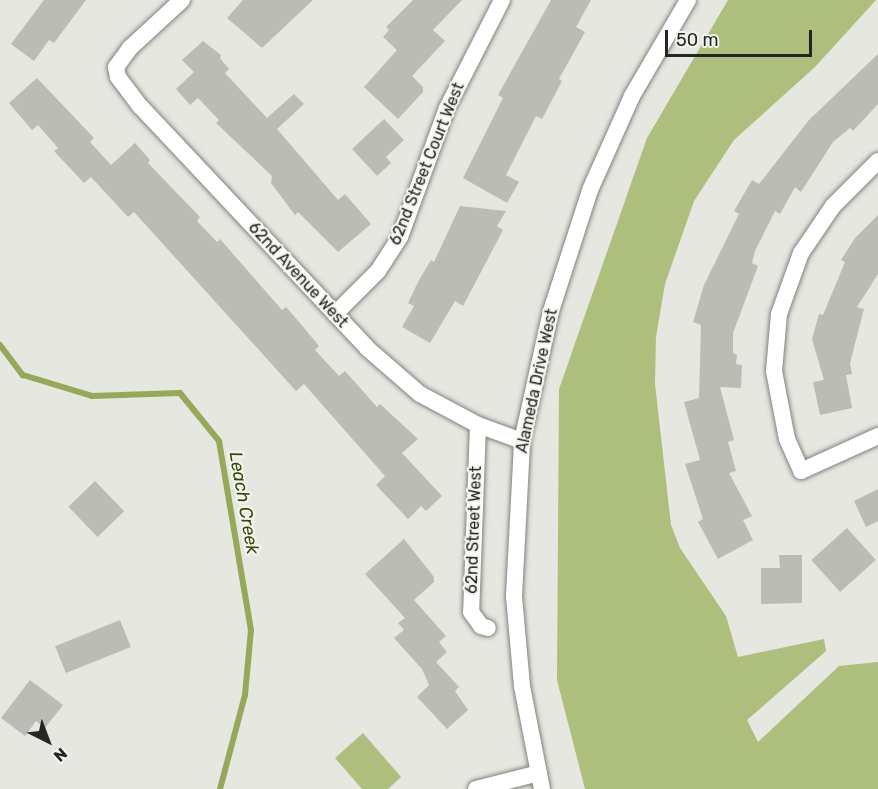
<!DOCTYPE html>
<style>
body{margin:0}
#map{position:relative;width:878px;height:789px;overflow:hidden;background:#e5e7e0;font-family:Rubik,sans-serif}
div>[style]{position:absolute}
.green>*{inset:0;background:#aebf7d}
.stream>*{height:6px;margin:-3px;padding:0 3px;transform-origin:3px;border-radius:3px;background:#96a859}
.building>*{inset:0;background:#babcb5;transform-origin:0 0}
.roads{filter:drop-shadow(0 0 2px #81837d) drop-shadow(0 0 2px #81837d)}
.minor>*{height:16px;margin:-8px;padding:0 8px;transform-origin:8px;border-radius:8px;background:#fff}
span{translate:-50% -50%;white-space:nowrap;text-align:center;line-height:1.15;-webkit-text-stroke:4.5px #f2f5ed;paint-order:stroke}
.street-label{font-size:16px;color:#252623}
.water-label{font-size:18px;color:#384406;font-style:italic}
.north{position:absolute;left:18px;top:711px;width:60px;height:60px;-webkit-text-stroke:4px #f2f5ed;paint-order:stroke;rotate:138deg;font-size:16px;font-weight:700;line-height:24px;text-align:center;color:#252623}
.north::after{content:'';display:block;margin:auto;width:21px;height:27px;background:#252623;clip-path:polygon(50% 0,100% 100%,50% 72%,0 100%)}
.scale{position:absolute;left:665px;top:30px;width:147px;height:27px;box-sizing:border-box;border:3px solid #252623;border-top:0;padding-left:8px;font-size:18px;line-height:21px;white-space:nowrap;color:#252623;-webkit-text-stroke:4px #f2f5ed;paint-order:stroke}
</style>
<div id="map">
<div class="green">
<div style="clip-path:polygon(728px 0,876px 0,815px 67px,734px 140px,694px 201px,665px 284px,656px 337px,655px 384px,671px 525px,680px 548px,726px 616px,738px 657px,824px 639px,826px 651px,747px 720px,758px 742px,839px 666px,878px 662px,878px 789px,585px 789px,557px 680px,559px 389px,647px 138px)"></div>
<div style="clip-path:polygon(363px 733px,401px 777px,388px 789px,362px 789px,335px 758px)"></div>
</div>
<div class="stream">
<div style="left:0;top:345px;width:38px;rotate:53deg"></div>
<div style="left:23px;top:375px;width:72px;rotate:16.9deg"></div>
<div style="left:92px;top:396px;width:88px;rotate:-2deg"></div>
<div style="left:180px;top:393px;width:62px;rotate:50.9deg"></div>
<div style="left:219px;top:441px;width:192px;rotate:80.4deg"></div>
<div style="left:251px;top:630px;width:65px;rotate:95.3deg"></div>
<div style="left:245px;top:695px;width:97px;rotate:104.9deg"></div>
</div>
<div class="building">
<div style="clip-path:polygon(44px 0,86px 0,54px 43px,49px 40px,34px 61px,11px 44px)"></div>
<div style="clip-path:polygon(243px 0,313px 0,262px 48px,227px 18px)"></div>
<div style="clip-path:polygon(413px 0,462px 0,433px 30px,445px 41px,412px 76px,423px 87px,423px 92px,398px 119px,364px 87px,397px 50px,383px 37px,389px 30px,386px 27px)"></div>
<div style="clip-path:polygon(551px 0,591px 0,576px 27px,585px 32px,559px 79px,562px 81px,542px 119px,536px 116px,506px 175px,519px 182px,507px 203px,463px 178px,503px 98px,498px 95px)"></div>
<div style="clip-path:polygon(203px 41px,221px 55px,220px 58px,229px 69px,225px 73px,267px 118px,294px 94px,304px 104px,277px 129px,338px 200px,345px 194px,371px 224px,338px 252px,298px 212px,295px 215px,271px 183px,272px 176px,216px 123px,219px 120px,198px 98px,190px 105px,176px 89px,194px 72px,182px 60px)"></div>
<div style="clip-path:polygon(878px 54px,878px 104px,853px 131px,850px 128px,833px 142px,801px 192px,795px 187px,780px 214px,775px 211px,755px 251px,752px 263px,758px 266px,733px 333px,733px 353px,737px 355px,736px 364px,742px 365px,741px 388px,720px 387px,734px 440px,728px 442px,736px 471px,729px 473px,752px 516px,743px 520px,753px 540px,718px 559px,698px 522px,703px 519px,685px 464px,700px 460px,684px 402px,699px 398px,701px 325px,693px 322px,704px 285px,739px 214px,734px 211px,752px 180px,759px 184px,809px 120px)"></div>
<div style="clip-path:polygon(37px 78px,94px 138px,90px 142px,111px 165px,135px 143px,150px 160px,148px 163px,200px 217px,197px 221px,217px 242px,220px 239px,282px 310px,286px 307px,300px 323px,319px 346px,315px 350px,339px 376px,345px 371px,377px 407px,380px 404px,418px 439px,402px 453px,442px 496px,426px 511px,421px 506px,408px 519px,376px 485px,385px 476px,304px 384px,296px 391px,134px 212px,128px 217px,91px 177px,84px 183px,54px 151px,58px 148px,38px 125px,32px 130px,9px 103px)"></div>
<div style="clip-path:polygon(384px 119px,404px 140px,386px 157px,391px 163px,377px 176px,352px 149px)"></div>
<div style="clip-path:polygon(460px 206px,506px 211px,497px 226px,503px 230px,463px 306px,455px 301px,430px 343px,402px 327px,414px 306px,408px 303px,419px 280px,431px 260px,434px 262px)"></div>
<div style="clip-path:polygon(878px 215px,878px 274px,857px 307px,864px 309px,850px 363px,852px 374px,846px 375px,852px 408px,820px 415px,813px 382px,824px 380px,812px 339px,819px 314px,823px 315px,845px 262px,841px 260px,855px 238px)"></div>
<div style="left:95px;top:481px;width:42px;height:37px;rotate:46deg"></div>
<div style="clip-path:polygon(878px 489px,878px 521px,866px 527px,854px 501px)"></div>
<div style="left:847px;top:528px;width:43px;height:48px;rotate:48deg"></div>
<div style="clip-path:polygon(404px 539px,434px 577px,434px 582px,414px 600px,446px 636px,439px 642px,447px 652px,436px 662px,459px 687px,455px 691px,468px 710px,447px 729px,417px 697px,429px 685px,422px 669px,394px 638px,404px 630px,398px 623px,405px 618px,365px 574px)"></div>
<div style="clip-path:polygon(779px 555px,802px 555px,802px 603px,761px 604px,761px 568px,780px 568px)"></div>
<div style="left:120px;top:620px;width:29px;height:70px;rotate:68deg"></div>
<div style="clip-path:polygon(30px 680px,63px 705px,45px 728px,36px 721px,25px 736px,1px 718px)"></div>
</div>
<div class="roads">
<div class="minor">
<div style="left:182px;top:0;width:71px;rotate:137.3deg"></div>
<div style="left:130px;top:48px;width:24px;rotate:126deg"></div>
<div style="left:116px;top:67px;width:10px;rotate:79deg"></div>
<div style="left:118px;top:77px;width:38px;rotate:53deg"></div>
<div style="left:141px;top:107px;width:330px;rotate:46.8deg"></div>
<div style="left:367px;top:348px;width:70px;rotate:41deg"></div>
<div style="left:420px;top:394px;width:66px;rotate:28.1deg"></div>
<div style="left:478px;top:425px;width:47px;rotate:20deg"></div>
<div style="left:878px;top:161px;width:64px;rotate:135deg"></div>
<div style="left:833px;top:206px;width:57px;rotate:124.2deg"></div>
<div style="left:801px;top:253px;width:65px;rotate:109.8deg"></div>
<div style="left:779px;top:314px;width:57px;rotate:95deg"></div>
<div style="left:774px;top:371px;width:69px;rotate:79.2deg"></div>
<div style="left:787px;top:439px;width:35px;rotate:66deg"></div>
<div style="left:801px;top:471px;width:85px;rotate:-24.4deg"></div>
<div style="left:335px;top:314px;width:61px;rotate:-45deg"></div>
<div style="left:378px;top:271px;width:40px;rotate:-57.1deg"></div>
<div style="left:400px;top:237px;width:137px;rotate:-70deg"></div>
<div style="left:447px;top:108px;width:121px;rotate:-63deg"></div>
<div style="left:478px;top:425px;width:187px;rotate:92.1deg"></div>
<div style="left:471px;top:612px;width:17px;rotate:54deg"></div>
<div style="left:481px;top:626px;width:7px;rotate:16deg"></div>
<div style="left:476px;top:789px;width:65px;rotate:-14.3deg"></div>
<div style="left:542px;top:789px;width:105px;rotate:-101deg"></div>
<div style="left:522px;top:686px;width:90px;rotate:-95.1deg"></div>
<div style="left:514px;top:596px;width:155px;rotate:-87deg"></div>
<div style="left:522px;top:441px;width:133px;rotate:-77.4deg"></div>
<div style="left:551px;top:311px;width:127px;rotate:-72.1deg"></div>
<div style="left:590px;top:190px;width:103px;rotate:-65.9deg"></div>
<div style="left:632px;top:96px;width:111px;rotate:-59.7deg"></div>
</div>
</div>
<div class="street-label">
<span style="left:427px;top:164px;rotate:-68deg">62nd Street Court West</span>
<span style="left:298px;top:275px;rotate:47deg">62nd Avenue West</span>
<span style="left:537px;top:381px;rotate:-78deg">Alameda Drive West</span>
<span style="left:474px;top:530px;rotate:-88deg">62nd Street West</span>
</div>
<div class="water-label">
<span style="left:244px;top:503px;rotate:80deg">Leach Creek</span>
</div>
<div class="north">N</div>
<div class="scale">50 m</div>
</div>
